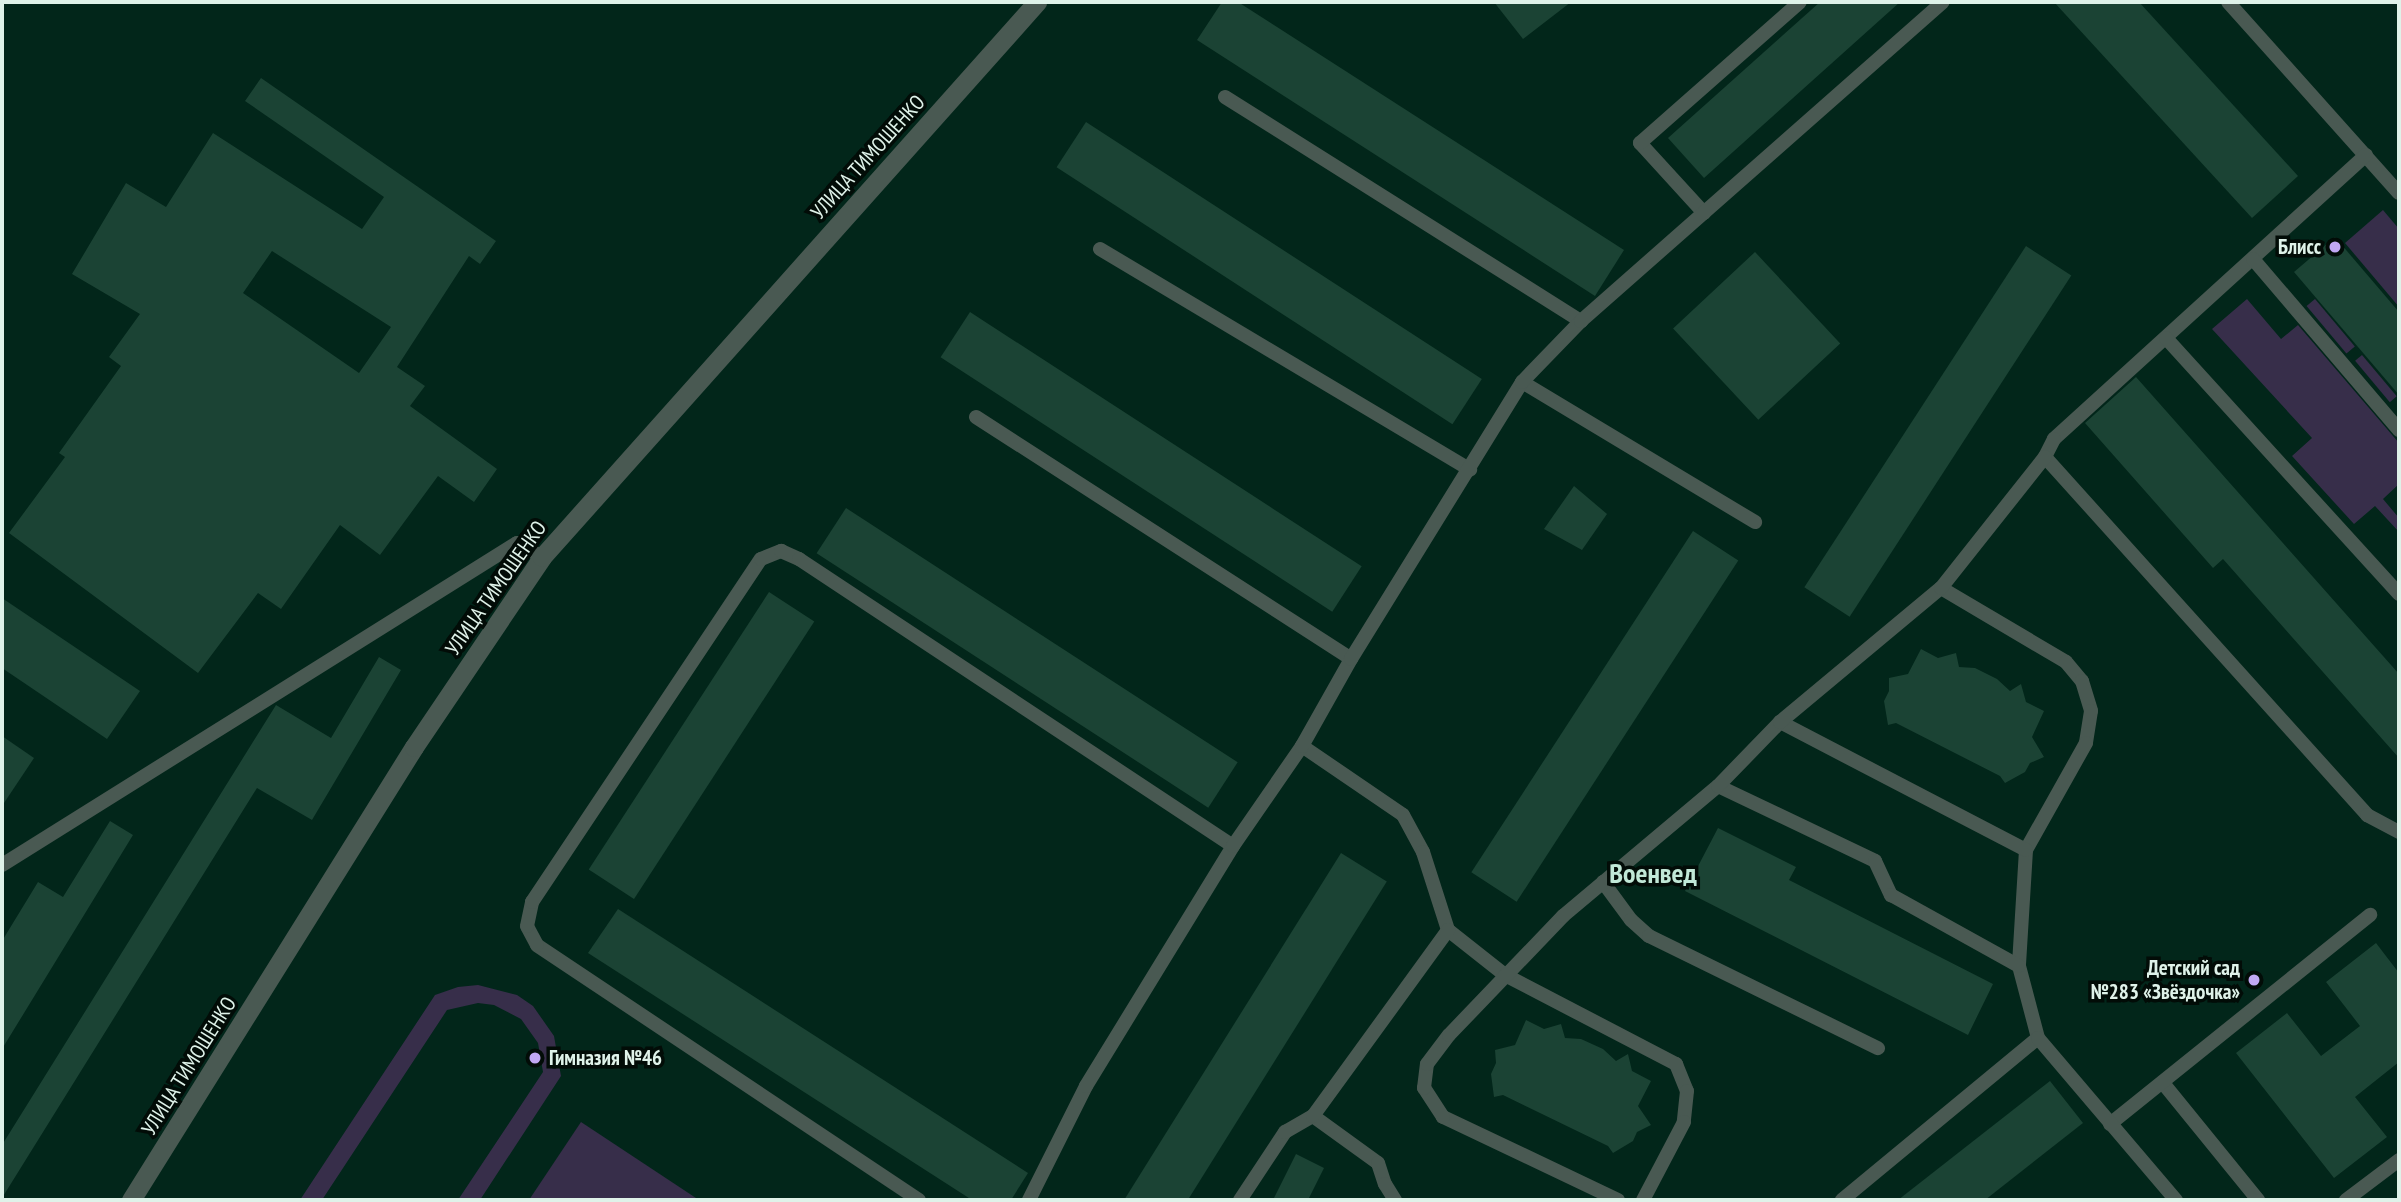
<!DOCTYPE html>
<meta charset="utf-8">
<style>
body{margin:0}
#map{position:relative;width:2401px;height:1202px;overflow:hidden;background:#02261a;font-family:"PT Sans Narrow",sans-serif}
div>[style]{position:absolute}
.green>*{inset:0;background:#372e4a;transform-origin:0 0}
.building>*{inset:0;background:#1b4334;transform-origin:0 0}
.service>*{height:14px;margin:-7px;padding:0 7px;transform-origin:7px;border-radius:7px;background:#495952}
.tertiary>*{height:19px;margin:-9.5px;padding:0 9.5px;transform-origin:9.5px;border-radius:9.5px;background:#495952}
.dots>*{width:19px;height:19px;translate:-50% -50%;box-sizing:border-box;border:4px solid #020c07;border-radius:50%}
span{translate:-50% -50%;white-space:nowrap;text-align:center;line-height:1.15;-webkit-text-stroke:7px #020c07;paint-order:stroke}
.street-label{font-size:21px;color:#dff2e9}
.poi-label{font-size:21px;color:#dff2e9;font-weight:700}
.right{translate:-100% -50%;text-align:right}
.left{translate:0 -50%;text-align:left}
.district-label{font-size:28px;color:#c1e8d7;font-weight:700}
.frame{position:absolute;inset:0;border:4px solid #dff2e9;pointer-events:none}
</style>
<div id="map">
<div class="green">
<div style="clip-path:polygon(2383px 210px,2399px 229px,2399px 307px,2345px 243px)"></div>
<div style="clip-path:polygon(2247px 299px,2281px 339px,2298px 325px,2399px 443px,2399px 484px,2383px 499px,2399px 518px,2399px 532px,2375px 506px,2354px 524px,2292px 456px,2312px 438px,2212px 329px)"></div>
<div style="left:2315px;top:299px;width:62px;height:11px;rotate:50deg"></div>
<div style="left:2362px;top:355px;width:54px;height:9px;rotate:50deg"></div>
<div style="clip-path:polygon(478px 985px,517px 995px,533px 1006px,554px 1036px,561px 1076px,480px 1200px,458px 1200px,543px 1072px,538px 1043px,521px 1019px,494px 1005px,478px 1003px,447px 1010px,322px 1200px,300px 1200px,435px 995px,458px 987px)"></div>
<div style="clip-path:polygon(581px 1122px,699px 1200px,529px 1200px)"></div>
</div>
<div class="building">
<div style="clip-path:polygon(1222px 2px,1238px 2px,1624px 250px,1595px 296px,1197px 40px)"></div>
<div style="clip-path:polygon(1494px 2px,1571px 2px,1523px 39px)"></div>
<div style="clip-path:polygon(1820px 2px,1900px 2px,1704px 178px,1668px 138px)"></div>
<div style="clip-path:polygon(2054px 2px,2139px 2px,2298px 176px,2252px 218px)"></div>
<div style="clip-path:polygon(evenodd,261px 78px,496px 241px,480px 264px,469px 256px,397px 367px,425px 386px,410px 406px,497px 469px,474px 502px,438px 476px,380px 555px,340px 525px,281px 609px,258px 593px,198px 673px,9px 533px,65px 457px,59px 453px,121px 366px,109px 357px,140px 314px,72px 274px,126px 183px,166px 207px,213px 133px,362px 229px,384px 197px,245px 101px,261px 78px,272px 251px,391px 327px,359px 373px,243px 293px,272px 251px)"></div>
<div style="left:1086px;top:122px;width:472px;height:54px;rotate:33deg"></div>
<div style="clip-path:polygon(2335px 237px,2399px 312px,2399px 395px,2294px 272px)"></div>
<div style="left:2026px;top:246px;width:54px;height:407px;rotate:33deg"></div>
<div style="left:1755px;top:252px;width:125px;height:112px;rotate:47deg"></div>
<div style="left:970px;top:312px;width:467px;height:54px;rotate:33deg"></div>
<div style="clip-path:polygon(2136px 377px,2399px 674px,2399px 758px,2223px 559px,2213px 568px,2085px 423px)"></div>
<div style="clip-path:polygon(1574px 486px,1607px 514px,1582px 550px,1544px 529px)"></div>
<div style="left:846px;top:508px;width:467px;height:54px;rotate:33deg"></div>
<div style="left:1693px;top:531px;width:54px;height:407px;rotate:33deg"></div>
<div style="left:769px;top:592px;width:54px;height:331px;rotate:33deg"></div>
<div style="clip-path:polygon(2px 598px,140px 691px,107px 739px,2px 668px)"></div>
<div style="clip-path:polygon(1921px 649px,1938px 658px,1956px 653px,1959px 667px,1975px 668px,1997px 679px,2010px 691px,2021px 684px,2026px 702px,2044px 711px,2032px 737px,2044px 757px,2030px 763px,2025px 772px,2005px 783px,2000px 776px,1896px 723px,1888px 725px,1884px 701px,1889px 691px,1889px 678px,1908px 674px)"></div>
<div style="clip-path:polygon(379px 657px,401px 670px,312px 820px,257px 788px,2px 1198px,2px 1145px,276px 705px,331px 738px)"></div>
<div style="clip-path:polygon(2px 736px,34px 758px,2px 806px)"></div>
<div style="clip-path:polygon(110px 821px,133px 835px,2px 1049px,2px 941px,38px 882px,63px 897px)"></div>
<div style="clip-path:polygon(1718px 828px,1796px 867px,1789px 880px,1993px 984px,1968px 1035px,1685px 891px)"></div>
<div style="left:1341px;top:853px;width:54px;height:409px;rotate:32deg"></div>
<div style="clip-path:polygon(618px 909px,1028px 1173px,1011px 1200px,972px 1200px,588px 953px)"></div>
<div style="clip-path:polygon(2376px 943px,2399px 973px,2399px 1062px,2355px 1097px,2387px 1137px,2334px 1178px,2236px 1053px,2287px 1013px,2321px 1056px,2360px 1026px,2326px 982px)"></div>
<div style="clip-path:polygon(1526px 1020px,1544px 1029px,1561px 1024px,1565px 1038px,1581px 1039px,1603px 1049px,1616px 1061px,1628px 1054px,1632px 1071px,1651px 1081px,1638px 1106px,1651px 1125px,1637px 1132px,1633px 1141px,1613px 1153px,1608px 1146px,1503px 1095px,1494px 1097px,1491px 1074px,1496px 1063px,1495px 1050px,1515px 1045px)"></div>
<div style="clip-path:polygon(2050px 1081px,2083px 1123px,1985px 1200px,1898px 1200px)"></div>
<div style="clip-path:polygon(1296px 1154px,1324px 1168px,1308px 1200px,1273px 1200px)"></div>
</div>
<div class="service">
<div style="left:2228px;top:2px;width:256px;rotate:48.2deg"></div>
<div style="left:1225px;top:97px;width:421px;rotate:32.2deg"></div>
<div style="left:2366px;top:155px;width:422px;rotate:137.7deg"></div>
<div style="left:2054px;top:439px;width:20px;rotate:117deg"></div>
<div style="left:2045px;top:457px;width:482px;rotate:48deg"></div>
<div style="left:2367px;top:815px;width:36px;rotate:28deg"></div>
<div style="left:1704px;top:213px;width:95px;rotate:-132.4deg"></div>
<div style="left:1640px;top:143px;width:213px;rotate:-41.4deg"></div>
<div style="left:1100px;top:249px;width:431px;rotate:30.8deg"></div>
<div style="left:2253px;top:259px;width:225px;rotate:49.5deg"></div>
<div style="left:2166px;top:338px;width:346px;rotate:47.7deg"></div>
<div style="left:1522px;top:382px;width:272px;rotate:31deg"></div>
<div style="left:976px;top:417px;width:446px;rotate:32.8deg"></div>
<div style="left:1941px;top:588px;width:145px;rotate:30.6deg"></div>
<div style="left:2066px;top:662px;width:25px;rotate:50deg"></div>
<div style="left:2082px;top:681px;width:31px;rotate:73deg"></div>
<div style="left:2091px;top:711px;width:32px;rotate:99deg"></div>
<div style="left:2086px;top:743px;width:123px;rotate:119.3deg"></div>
<div style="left:2026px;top:850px;width:116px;rotate:93.5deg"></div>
<div style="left:2019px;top:966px;width:74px;rotate:75.2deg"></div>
<div style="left:1780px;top:722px;width:277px;rotate:27.5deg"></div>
<div style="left:1302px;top:746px;width:122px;rotate:34.3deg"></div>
<div style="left:1403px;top:815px;width:42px;rotate:61.6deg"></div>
<div style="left:1423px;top:852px;width:82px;rotate:72.2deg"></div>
<div style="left:1448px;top:930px;width:73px;rotate:38.3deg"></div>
<div style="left:1505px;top:975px;width:193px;rotate:27.5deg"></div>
<div style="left:1676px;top:1064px;width:29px;rotate:68deg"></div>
<div style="left:1687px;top:1091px;width:31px;rotate:96deg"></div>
<div style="left:1684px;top:1122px;width:88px;rotate:117.7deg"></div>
<div style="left:1718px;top:786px;width:174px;rotate:25.5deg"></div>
<div style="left:1875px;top:861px;width:38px;rotate:65deg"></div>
<div style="left:1891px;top:895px;width:146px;rotate:29deg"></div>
<div style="left:2px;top:865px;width:607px;rotate:-32.02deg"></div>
<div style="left:517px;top:543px;width:29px;rotate:29deg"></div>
<div style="left:1603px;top:882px;width:47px;rotate:53.6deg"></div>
<div style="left:1631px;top:920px;width:24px;rotate:42deg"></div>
<div style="left:1649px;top:936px;width:255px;rotate:26.1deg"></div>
<div style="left:2163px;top:1083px;width:151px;rotate:50.9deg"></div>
<div style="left:1313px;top:1116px;width:80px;rotate:35.9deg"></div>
<div style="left:1378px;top:1163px;width:22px;rotate:72deg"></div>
<div style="left:1385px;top:1184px;width:19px;rotate:58deg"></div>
<div style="left:2110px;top:1124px;width:334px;rotate:-38.8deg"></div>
<div style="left:919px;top:1200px;width:459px;rotate:-146.3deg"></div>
<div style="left:537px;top:945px;width:21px;rotate:-118deg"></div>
<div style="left:527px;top:926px;width:25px;rotate:-78deg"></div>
<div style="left:532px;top:902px;width:412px;rotate:-56.3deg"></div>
<div style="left:761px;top:559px;width:22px;rotate:-22deg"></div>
<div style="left:781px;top:551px;width:20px;rotate:24deg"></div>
<div style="left:799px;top:559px;width:520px;rotate:33.48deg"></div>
<div style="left:1029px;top:1200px;width:127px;rotate:-63.4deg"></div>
<div style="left:1086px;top:1086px;width:281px;rotate:-58.5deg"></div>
<div style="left:1233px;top:846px;width:121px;rotate:-55.4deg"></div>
<div style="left:1302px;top:746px;width:100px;rotate:-60.6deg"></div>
<div style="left:1351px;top:659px;width:326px;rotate:-58.3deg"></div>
<div style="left:1522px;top:382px;width:85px;rotate:-46deg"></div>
<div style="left:1581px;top:321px;width:482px;rotate:-41.4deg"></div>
<div style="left:1240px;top:1200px;width:82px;rotate:-56.5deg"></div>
<div style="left:1285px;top:1132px;width:32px;rotate:-30deg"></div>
<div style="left:1313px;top:1116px;width:230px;rotate:-54deg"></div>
<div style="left:1618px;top:1200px;width:194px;rotate:-154.6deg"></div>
<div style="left:1443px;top:1117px;width:35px;rotate:-123deg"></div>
<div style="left:1424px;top:1088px;width:24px;rotate:-83deg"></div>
<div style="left:1427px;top:1064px;width:36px;rotate:-53deg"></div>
<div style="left:1449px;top:1035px;width:165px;rotate:-46.2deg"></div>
<div style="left:1563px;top:916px;width:202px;rotate:-40deg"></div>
<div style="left:1718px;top:786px;width:89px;rotate:-45.9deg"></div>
<div style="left:1780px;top:722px;width:209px;rotate:-39.8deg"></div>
<div style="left:1941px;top:588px;width:167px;rotate:-51.6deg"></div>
<div style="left:1842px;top:1200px;width:254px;rotate:-39.6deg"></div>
<div style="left:2038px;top:1038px;width:213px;rotate:49.6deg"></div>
<div style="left:2346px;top:1200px;width:66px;rotate:-37deg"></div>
</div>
<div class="tertiary">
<div style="left:131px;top:1200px;width:534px;rotate:-58.01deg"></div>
<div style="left:414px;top:747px;width:229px;rotate:-56deg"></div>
<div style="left:542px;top:557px;width:744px;rotate:-48.27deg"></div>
</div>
<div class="dots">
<div style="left:2335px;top:247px;background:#c1a8f3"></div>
<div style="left:2254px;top:980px;background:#c1a8f3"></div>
<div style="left:535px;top:1058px;background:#c1a8f3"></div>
</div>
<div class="street-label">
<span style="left:868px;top:157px;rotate:-48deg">УЛИЦА ТИМОШЕНКО</span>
<span style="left:496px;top:588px;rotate:-55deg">УЛИЦА ТИМОШЕНКО</span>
<span style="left:189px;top:1066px;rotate:-58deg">УЛИЦА ТИМОШЕНКО</span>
</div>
<div class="poi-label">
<span class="right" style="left:2321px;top:247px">Блисс</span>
<span class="right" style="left:2240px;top:980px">Детский сад<br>№283 «Звёздочка»</span>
<span class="left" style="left:549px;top:1058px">Гимназия №46</span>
</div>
<div class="district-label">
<span style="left:1653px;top:873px">Военвед</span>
</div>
<div class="frame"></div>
</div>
